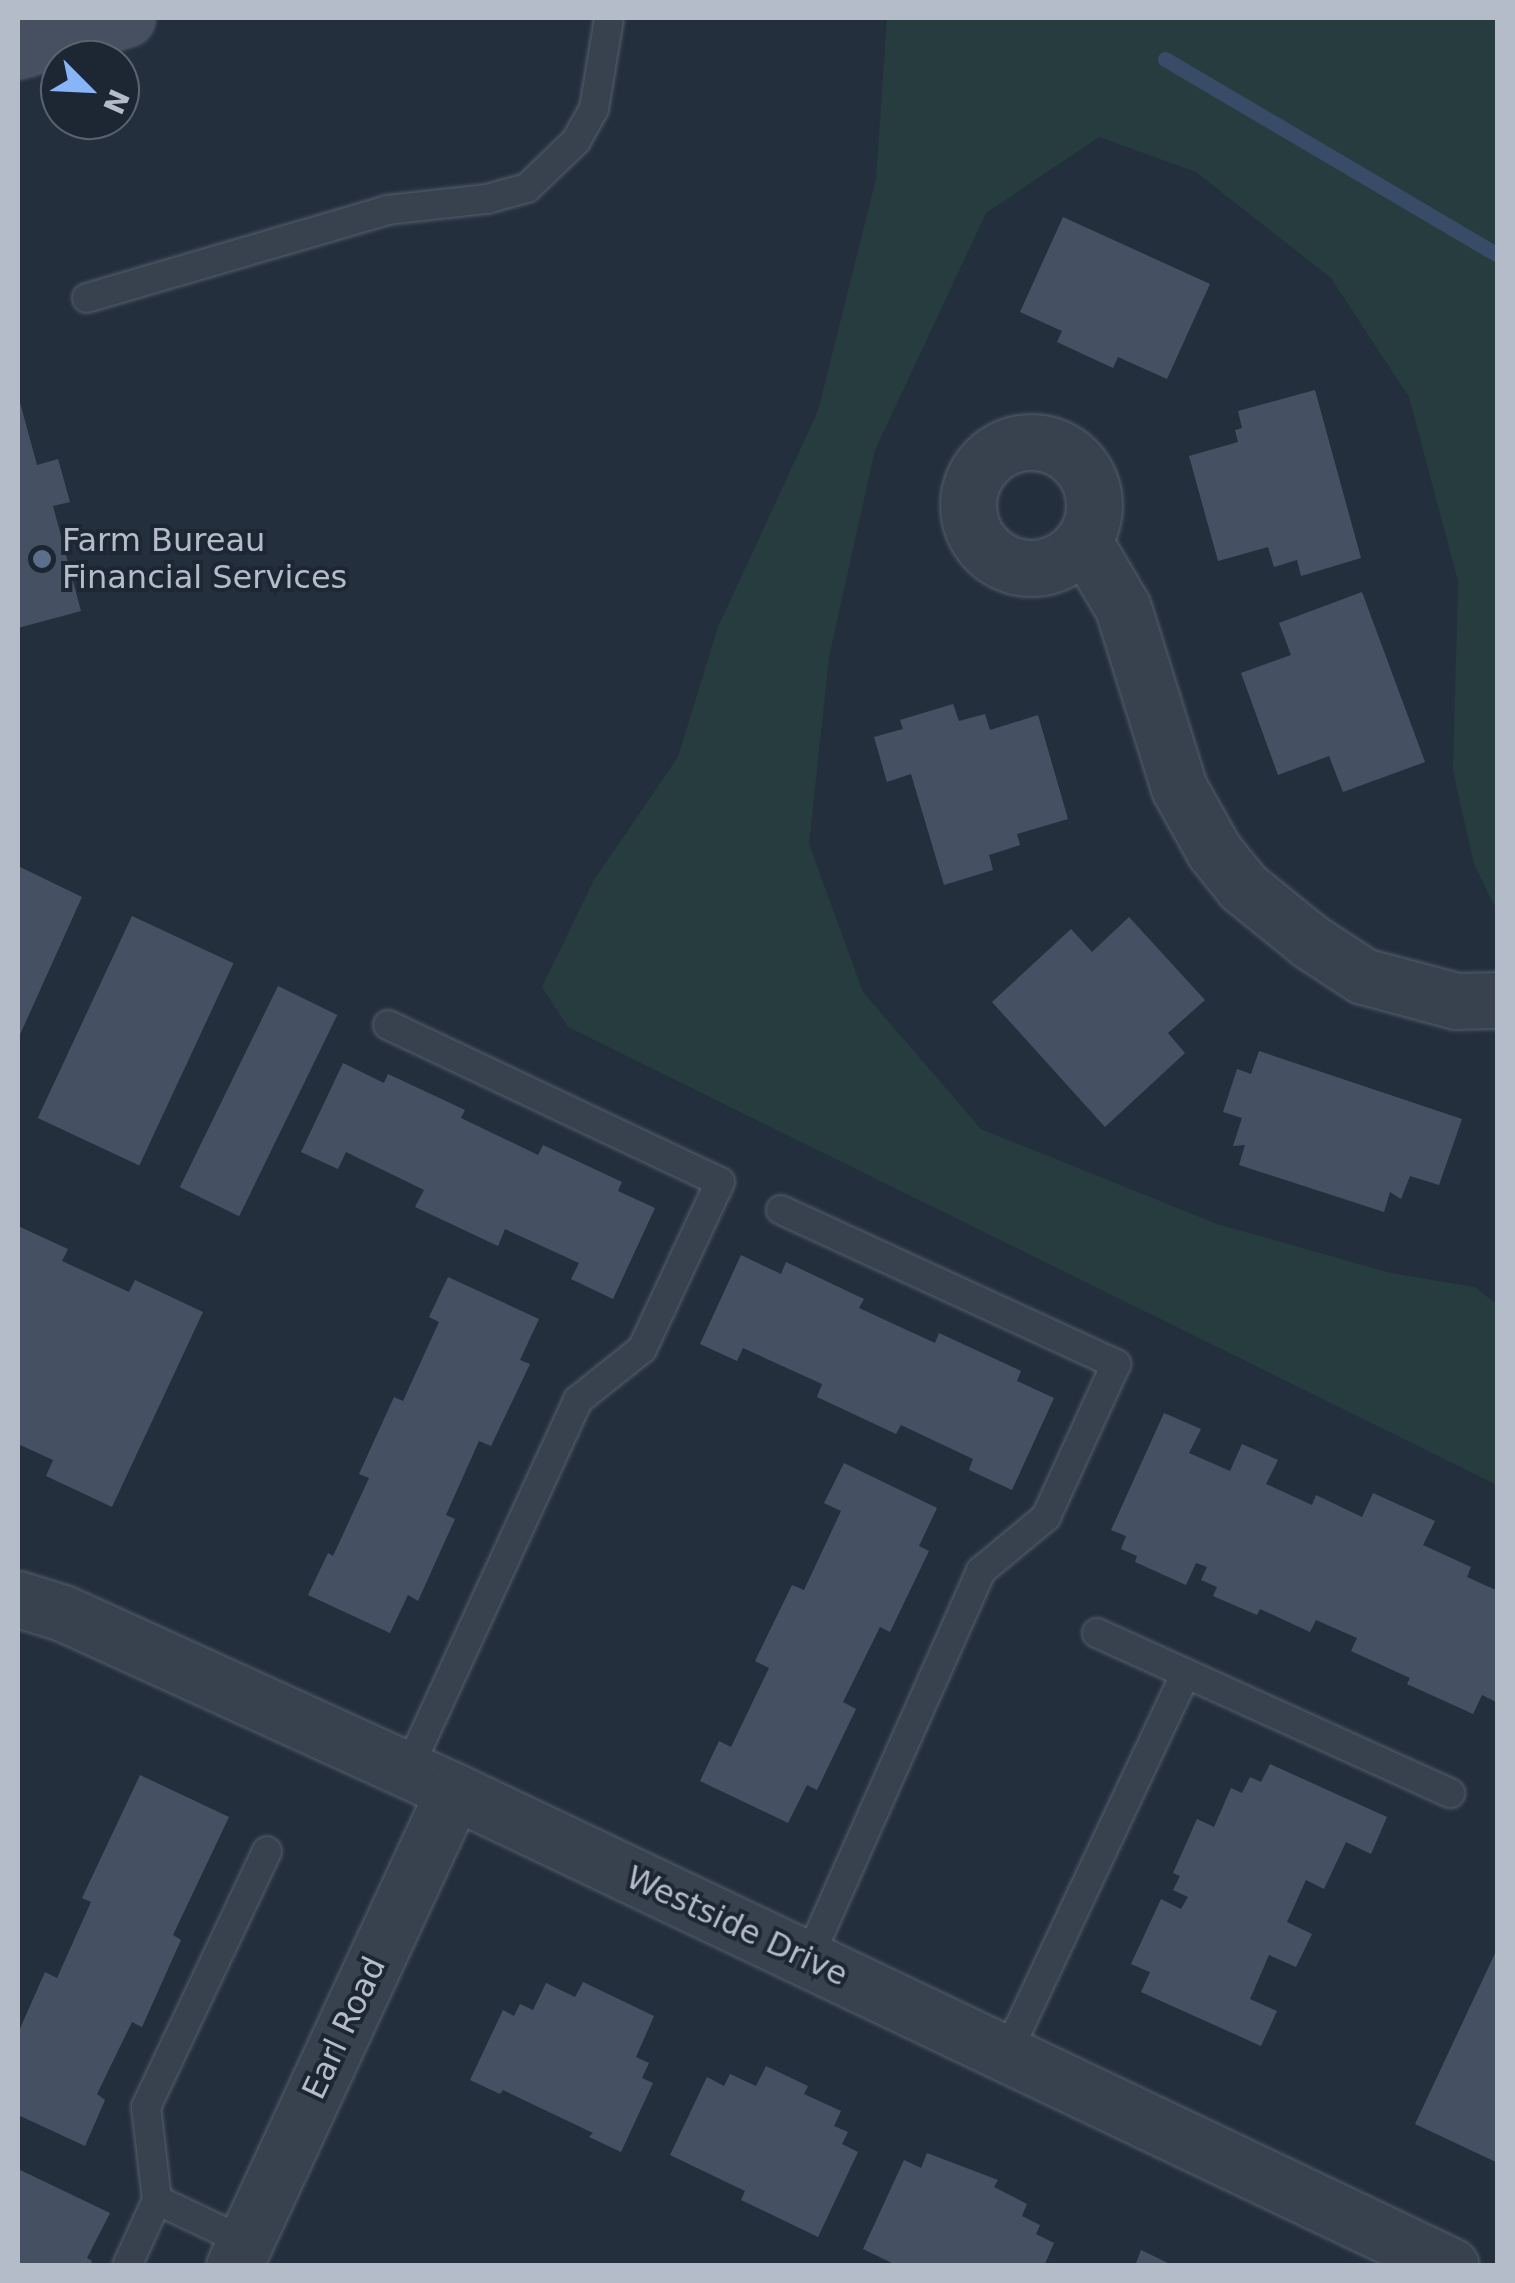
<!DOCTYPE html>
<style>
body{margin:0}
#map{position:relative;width:1515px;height:2283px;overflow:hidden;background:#242f3e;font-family:"DejaVu Sans",sans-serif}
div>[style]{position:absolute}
.green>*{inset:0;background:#263c3f}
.stream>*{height:15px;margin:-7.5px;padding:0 7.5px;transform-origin:7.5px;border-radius:7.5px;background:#394c67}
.building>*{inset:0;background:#455162;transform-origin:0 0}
.roads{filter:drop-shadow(0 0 2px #565f6c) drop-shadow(0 0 2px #565f6c)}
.service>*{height:28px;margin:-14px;padding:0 14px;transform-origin:14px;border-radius:14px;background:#38414e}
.minor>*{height:55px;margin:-27.5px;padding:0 27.5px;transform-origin:27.5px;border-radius:27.5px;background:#38414e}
.minor>.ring{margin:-27.5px;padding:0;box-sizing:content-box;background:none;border:55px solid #38414e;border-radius:50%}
.secondary>*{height:55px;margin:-27.5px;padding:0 27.5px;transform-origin:27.5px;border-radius:27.5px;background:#465061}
.dots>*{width:28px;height:28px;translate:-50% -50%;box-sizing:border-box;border:5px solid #1d2633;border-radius:50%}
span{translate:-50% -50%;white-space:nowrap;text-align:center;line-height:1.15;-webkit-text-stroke:8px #1d2633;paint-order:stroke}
.poi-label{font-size:32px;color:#b4bcc9}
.left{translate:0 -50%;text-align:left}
.street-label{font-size:32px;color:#b4bcc9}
.frame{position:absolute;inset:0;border:20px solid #b4bcc9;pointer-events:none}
.north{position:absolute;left:40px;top:40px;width:100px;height:100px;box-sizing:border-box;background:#1d2633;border:2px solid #59626f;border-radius:50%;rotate:114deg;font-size:28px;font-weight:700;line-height:40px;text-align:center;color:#b4bcc9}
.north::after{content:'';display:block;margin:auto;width:35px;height:45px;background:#8ab4f8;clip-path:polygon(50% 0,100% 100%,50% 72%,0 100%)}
</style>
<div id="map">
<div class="green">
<div style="clip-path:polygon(887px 18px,1497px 18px,1497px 905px,1494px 905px,1474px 864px,1453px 771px,1458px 581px,1409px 397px,1331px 278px,1196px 172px,1099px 137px,986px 213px,875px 450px,829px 657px,809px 844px,863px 992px,981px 1129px,1217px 1224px,1391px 1273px,1474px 1287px,1497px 1304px,1497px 1485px,568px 1027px,542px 987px,594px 880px,678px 757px,718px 627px,818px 411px,876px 179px)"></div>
</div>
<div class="stream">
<div style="left:1165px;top:59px;width:386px;rotate:30.5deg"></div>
</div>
<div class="building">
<div style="clip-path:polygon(1063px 217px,1210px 284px,1167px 379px,1118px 357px,1113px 368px,1057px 342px,1062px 331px,1020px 312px)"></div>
<div style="clip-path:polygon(1315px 390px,1361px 558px,1301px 576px,1297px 560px,1274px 567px,1268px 547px,1218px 561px,1189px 456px,1238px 442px,1235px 430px,1242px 428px,1238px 411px)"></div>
<div style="clip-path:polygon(18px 395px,37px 465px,58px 459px,70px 502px,53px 506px,81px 611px,18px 628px)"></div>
<div style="clip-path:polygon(1362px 592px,1425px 762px,1343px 792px,1329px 756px,1278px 775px,1241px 673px,1291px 655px,1279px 623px)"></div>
<div style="clip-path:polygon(953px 704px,959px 721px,985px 714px,990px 730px,1038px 715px,1068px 819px,1017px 834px,1020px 845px,989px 855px,993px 870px,944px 885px,911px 774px,887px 782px,874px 737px,903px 729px,900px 720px)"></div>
<div style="clip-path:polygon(18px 866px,82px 897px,18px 1039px)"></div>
<div style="left:132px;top:916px;width:112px;height:223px;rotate:25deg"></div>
<div style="clip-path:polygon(1129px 917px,1205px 1000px,1168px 1033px,1185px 1053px,1105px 1127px,992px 1002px,1071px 929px,1092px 952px)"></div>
<div style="left:278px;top:986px;width:66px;height:224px;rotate:26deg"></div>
<div style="clip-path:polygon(1259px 1051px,1462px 1119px,1439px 1185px,1410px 1176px,1401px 1199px,1390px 1192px,1384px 1212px,1239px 1165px,1245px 1145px,1233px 1146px,1242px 1118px,1223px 1112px,1237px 1069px,1251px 1074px)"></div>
<div style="clip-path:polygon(343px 1063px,384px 1083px,388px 1074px,465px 1110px,461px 1118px,538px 1155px,543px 1145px,622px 1182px,618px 1191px,655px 1208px,613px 1299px,571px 1279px,579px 1263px,505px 1229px,498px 1246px,415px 1207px,424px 1190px,346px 1152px,338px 1169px,301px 1152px)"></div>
<div style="clip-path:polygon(18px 1226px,68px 1249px,62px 1261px,129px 1292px,135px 1280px,203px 1312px,112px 1507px,46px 1476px,53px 1460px,18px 1444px)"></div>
<div style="clip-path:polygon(741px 1255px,781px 1274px,786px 1262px,864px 1299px,859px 1308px,935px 1343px,939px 1333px,1021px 1371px,1017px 1381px,1054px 1398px,1012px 1490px,969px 1470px,973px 1459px,901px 1425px,896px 1434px,817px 1397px,822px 1384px,743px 1348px,737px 1361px,700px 1344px)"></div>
<div style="clip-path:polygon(448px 1277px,539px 1319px,520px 1360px,530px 1364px,491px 1446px,479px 1441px,446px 1515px,455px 1519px,418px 1601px,408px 1595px,390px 1633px,308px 1595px,328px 1553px,333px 1556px,369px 1478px,359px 1474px,394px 1397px,403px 1401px,439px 1322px,429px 1317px)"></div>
<div style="clip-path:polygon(1164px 1413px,1201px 1429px,1189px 1453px,1230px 1471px,1242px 1444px,1278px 1460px,1266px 1484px,1312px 1505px,1316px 1495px,1362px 1517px,1373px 1493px,1435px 1521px,1423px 1545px,1471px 1567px,1467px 1577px,1498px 1591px,1498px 1703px,1482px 1695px,1473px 1714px,1407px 1684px,1410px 1678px,1351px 1651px,1357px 1638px,1316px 1620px,1310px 1632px,1260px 1609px,1257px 1615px,1213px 1596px,1217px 1587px,1201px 1580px,1207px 1567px,1196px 1563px,1186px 1585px,1135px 1562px,1137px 1556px,1121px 1549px,1126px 1536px,1111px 1530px)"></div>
<div style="clip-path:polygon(844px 1463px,937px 1508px,919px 1546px,929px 1551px,890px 1632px,880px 1627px,843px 1702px,856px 1709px,817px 1790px,807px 1785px,788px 1823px,700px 1781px,719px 1741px,731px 1747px,769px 1668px,755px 1661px,792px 1585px,804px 1590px,841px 1511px,824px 1503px)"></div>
<div style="clip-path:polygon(1270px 1764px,1387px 1817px,1371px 1854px,1346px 1842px,1324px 1889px,1306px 1880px,1287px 1922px,1312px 1934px,1296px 1967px,1269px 1955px,1250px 1999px,1277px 2011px,1261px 2046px,1141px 1992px,1150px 1972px,1131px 1964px,1161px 1899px,1181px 1909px,1188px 1897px,1173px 1890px,1180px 1876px,1173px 1873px,1197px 1819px,1214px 1827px,1231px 1788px,1242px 1793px,1250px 1777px,1261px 1782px)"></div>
<div style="clip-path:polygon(140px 1775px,229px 1817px,173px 1935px,181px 1940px,142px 2027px,132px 2022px,97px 2094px,105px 2100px,85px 2146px,18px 2115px,18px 2033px,45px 1972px,57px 1978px,91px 1902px,82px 1898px)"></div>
<div style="clip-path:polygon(1498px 1947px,1498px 2163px,1415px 2124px)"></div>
<div style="clip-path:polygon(583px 1982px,654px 2016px,636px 2057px,649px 2063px,642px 2078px,653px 2083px,621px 2152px,589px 2137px,593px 2133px,503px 2090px,500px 2094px,470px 2080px,503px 2010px,514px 2016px,520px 2004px,533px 2010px,546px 1983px,575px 1997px)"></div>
<div style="clip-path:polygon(766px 2066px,808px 2086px,804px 2094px,841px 2111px,834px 2126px,848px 2132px,842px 2144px,858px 2152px,818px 2237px,741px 2200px,745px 2191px,670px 2155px,707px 2077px,724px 2086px,730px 2074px,756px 2086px)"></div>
<div style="clip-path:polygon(927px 2153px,998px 2180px,994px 2187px,1027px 2204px,1022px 2216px,1040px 2225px,1036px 2234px,1054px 2243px,1044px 2266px,898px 2266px,863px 2249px,904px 2160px,921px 2168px)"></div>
<div style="clip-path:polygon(18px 2169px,110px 2213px,87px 2258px,92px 2261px,90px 2266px,18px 2266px)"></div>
<div style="clip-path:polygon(1141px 2250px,1174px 2266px,1135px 2266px)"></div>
</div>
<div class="roads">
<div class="service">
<div style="left:87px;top:298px;width:313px;rotate:-16.3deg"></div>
<div style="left:387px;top:210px;width:101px;rotate:-6.3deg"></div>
<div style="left:487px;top:199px;width:41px;rotate:-15.4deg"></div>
<div style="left:527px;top:188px;width:68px;rotate:-43.8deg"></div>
<div style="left:576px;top:141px;width:37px;rotate:-61deg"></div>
<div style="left:594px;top:109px;width:92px;rotate:-80.6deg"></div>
<div style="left:388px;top:1025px;width:367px;rotate:25.3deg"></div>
<div style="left:720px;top:1182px;width:184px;rotate:115deg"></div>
<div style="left:642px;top:1349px;width:82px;rotate:141.4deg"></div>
<div style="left:578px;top:1400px;width:407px;rotate:114.7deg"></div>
<div style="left:781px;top:1210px;width:369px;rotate:24.7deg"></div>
<div style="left:1116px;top:1364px;width:168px;rotate:114.6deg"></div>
<div style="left:1046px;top:1517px;width:85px;rotate:140.3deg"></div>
<div style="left:981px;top:1571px;width:425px;rotate:114deg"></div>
<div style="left:1097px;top:1633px;width:388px;rotate:24.4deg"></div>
<div style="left:1007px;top:2053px;width:419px;rotate:-64.8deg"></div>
<div style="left:157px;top:2200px;width:98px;rotate:25.5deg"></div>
<div style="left:127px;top:2266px;width:72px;rotate:-65.6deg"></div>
<div style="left:157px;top:2200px;width:94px;rotate:-96.7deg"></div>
<div style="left:146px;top:2107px;width:283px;rotate:-64.7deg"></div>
</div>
<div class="minor">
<div class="ring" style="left:968px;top:442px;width:71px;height:71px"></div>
<div style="left:1081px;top:546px;width:16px;rotate:43deg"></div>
<div style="left:1093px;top:557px;width:59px;rotate:59.5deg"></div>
<div style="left:1123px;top:608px;width:189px;rotate:72.7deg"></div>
<div style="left:1179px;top:788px;width:72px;rotate:60.9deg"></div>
<div style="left:1214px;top:851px;width:46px;rotate:51.1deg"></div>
<div style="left:1243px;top:887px;width:87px;rotate:39deg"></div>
<div style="left:1311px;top:942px;width:62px;rotate:33.2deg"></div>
<div style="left:1363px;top:976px;width:96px;rotate:15deg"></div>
<div style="left:1456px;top:1001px;width:42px;rotate:-1.4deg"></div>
<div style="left:18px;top:1599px;width:47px;rotate:17.3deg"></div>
<div style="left:63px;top:1613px;width:430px;rotate:24.5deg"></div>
<div style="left:454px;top:1791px;width:1104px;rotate:25.47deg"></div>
<div style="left:234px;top:2266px;width:523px;rotate:-65.15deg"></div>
</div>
<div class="secondary">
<div style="left:18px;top:50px;width:113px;rotate:-16.5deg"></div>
</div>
</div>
<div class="dots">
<div style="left:42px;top:559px;background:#5c6f8a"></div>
</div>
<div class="poi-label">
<span class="left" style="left:62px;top:559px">Farm Bureau<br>Financial Services</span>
</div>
<div class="street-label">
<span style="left:737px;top:1926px;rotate:25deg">Westside Drive</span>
<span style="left:344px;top:2028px;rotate:-65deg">Earl Road</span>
</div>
<div class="frame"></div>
<div class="north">N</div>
</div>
